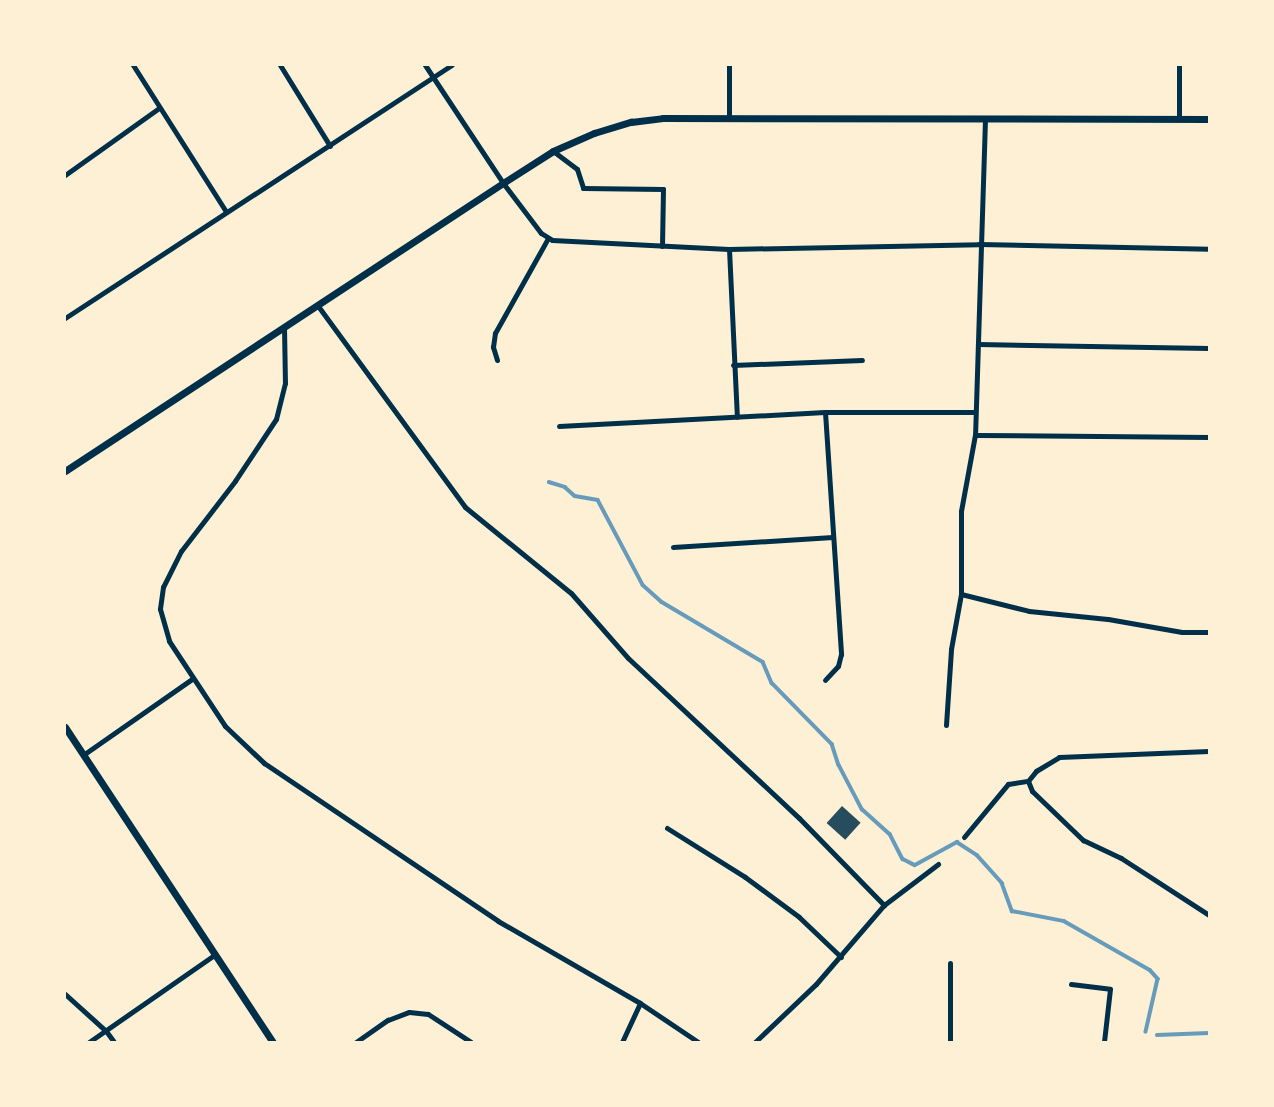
<!DOCTYPE html>
<style>
body{margin:0}
#map{position:relative;width:1274px;height:1107px;overflow:hidden;background:#fdf0d5;font-family:Overpass,sans-serif}
div>[style]{position:absolute}
.stream>*{height:3.5px;margin:-1.75px;padding:0 1.75px;transform-origin:1.75px;border-radius:1.75px;background:#669bbc}
.building>*{inset:0;background:#264d5e;transform-origin:0 0}
.minor>*{height:5px;margin:-2.5px;padding:0 2.5px;transform-origin:2.5px;border-radius:2.5px;background:#003049}
.tertiary>*{height:7px;margin:-3.5px;padding:0 3.5px;transform-origin:3.5px;border-radius:3.5px;background:#003049}
span{translate:-50% -50%;white-space:nowrap;text-align:center;line-height:1.15;-webkit-text-stroke:7px #fdf0d5;paint-order:stroke}
.frame{position:absolute;inset:0;border:66px solid #fdf0d5;pointer-events:none}
</style>
<div id="map">
<div class="stream">
<div style="left:549px;top:482px;width:17px;rotate:17deg"></div>
<div style="left:565px;top:487px;width:13px;rotate:42deg"></div>
<div style="left:575px;top:496px;width:23px;rotate:10deg"></div>
<div style="left:598px;top:500px;width:96px;rotate:62.1deg"></div>
<div style="left:643px;top:585px;width:25px;rotate:42deg"></div>
<div style="left:662px;top:602px;width:117px;rotate:30.7deg"></div>
<div style="left:763px;top:662px;width:23px;rotate:67deg"></div>
<div style="left:772px;top:683px;width:86px;rotate:45.5deg"></div>
<div style="left:832px;top:744px;width:22px;rotate:72deg"></div>
<div style="left:839px;top:765px;width:50px;rotate:62.4deg"></div>
<div style="left:862px;top:809px;width:38px;rotate:42deg"></div>
<div style="left:890px;top:834px;width:28px;rotate:63deg"></div>
<div style="left:903px;top:859px;width:13px;rotate:27deg"></div>
<div style="left:915px;top:865px;width:48px;rotate:-28.7deg"></div>
<div style="left:957px;top:842px;width:24px;rotate:33deg"></div>
<div style="left:977px;top:855px;width:38px;rotate:48deg"></div>
<div style="left:1002px;top:883px;width:30px;rotate:70deg"></div>
<div style="left:1012px;top:911px;width:53px;rotate:10.9deg"></div>
<div style="left:1064px;top:921px;width:99px;rotate:29.7deg"></div>
<div style="left:1150px;top:970px;width:12px;rotate:48deg"></div>
<div style="left:1158px;top:979px;width:54px;rotate:102.8deg"></div>
<div style="left:1157px;top:1035px;width:52px;rotate:-2.2deg"></div>
</div>
<div class="building">
<div style="left:842px;top:806px;width:25px;height:23px;rotate:42deg"></div>
</div>
<div class="minor">
<div style="left:133px;top:65px;width:172px;rotate:57.6deg"></div>
<div style="left:280px;top:65px;width:95px;rotate:58.3deg"></div>
<div style="left:425px;top:65px;width:141px;rotate:56.5deg"></div>
<div style="left:503px;top:183px;width:63px;rotate:52.8deg"></div>
<div style="left:541px;top:233px;width:13px;rotate:32deg"></div>
<div style="left:552px;top:240px;width:177px;rotate:2.9deg"></div>
<div style="left:729px;top:249px;width:250px;rotate:-1.1deg"></div>
<div style="left:979px;top:244px;width:230px;rotate:1.2deg"></div>
<div style="left:729px;top:65px;width:53px;rotate:90deg"></div>
<div style="left:985px;top:119px;width:316px;rotate:91.8deg"></div>
<div style="left:975px;top:435px;width:234px;rotate:0.5deg"></div>
<div style="left:1179px;top:119px;width:54px;rotate:-90deg"></div>
<div style="left:553px;top:151px;width:30px;rotate:37deg"></div>
<div style="left:577px;top:169px;width:20px;rotate:72deg"></div>
<div style="left:583px;top:188px;width:80px;rotate:0.7deg"></div>
<div style="left:663px;top:189px;width:57px;rotate:91deg"></div>
<div style="left:65px;top:175px;width:115px;rotate:-35.5deg"></div>
<div style="left:729px;top:249px;width:168px;rotate:87.3deg"></div>
<div style="left:318px;top:306px;width:249px;rotate:53.8deg"></div>
<div style="left:465px;top:507px;width:136px;rotate:39.1deg"></div>
<div style="left:571px;top:593px;width:86px;rotate:48.8deg"></div>
<div style="left:628px;top:658px;width:234px;rotate:43.1deg"></div>
<div style="left:799px;top:818px;width:122px;rotate:45.7deg"></div>
<div style="left:65px;top:318px;width:462px;rotate:-33.2deg"></div>
<div style="left:284px;top:327px;width:56px;rotate:89deg"></div>
<div style="left:285px;top:383px;width:37px;rotate:104deg"></div>
<div style="left:276px;top:419px;width:74px;rotate:123.5deg"></div>
<div style="left:235px;top:481px;width:88px;rotate:127.6deg"></div>
<div style="left:181px;top:551px;width:40px;rotate:116.6deg"></div>
<div style="left:163px;top:587px;width:22px;rotate:98deg"></div>
<div style="left:160px;top:609px;width:33px;rotate:74deg"></div>
<div style="left:169px;top:641px;width:102px;rotate:56.6deg"></div>
<div style="left:225px;top:726px;width:54px;rotate:43.5deg"></div>
<div style="left:264px;top:763px;width:282px;rotate:34deg"></div>
<div style="left:498px;top:921px;width:164px;rotate:30deg"></div>
<div style="left:640px;top:1003px;width:70px;rotate:33.9deg"></div>
<div style="left:978px;top:344px;width:231px;rotate:1deg"></div>
<div style="left:497px;top:360px;width:14px;rotate:-107deg"></div>
<div style="left:493px;top:347px;width:14px;rotate:-82deg"></div>
<div style="left:495px;top:333px;width:109px;rotate:-60.8deg"></div>
<div style="left:733px;top:365px;width:129px;rotate:-2.2deg"></div>
<div style="left:825px;top:412px;width:243px;rotate:86.2deg"></div>
<div style="left:841px;top:654px;width:12px;rotate:104deg"></div>
<div style="left:838px;top:666px;width:19px;rotate:133deg"></div>
<div style="left:559px;top:426px;width:266px;rotate:-3deg"></div>
<div style="left:825px;top:412px;width:150px"></div>
<div style="left:673px;top:547px;width:160px;rotate:-3.6deg"></div>
<div style="left:961px;top:594px;width:70px;rotate:14deg"></div>
<div style="left:1029px;top:611px;width:79px;rotate:5.8deg"></div>
<div style="left:1108px;top:619px;width:75px;rotate:10deg"></div>
<div style="left:1182px;top:632px;width:27px"></div>
<div style="left:946px;top:725px;width:76px;rotate:-86.2deg"></div>
<div style="left:951px;top:649px;width:56px;rotate:-79.7deg"></div>
<div style="left:961px;top:594px;width:83px;rotate:-90deg"></div>
<div style="left:961px;top:511px;width:77px;rotate:-79.6deg"></div>
<div style="left:83px;top:755px;width:133px;rotate:-34.9deg"></div>
<div style="left:1028px;top:781px;width:11px;rotate:68deg"></div>
<div style="left:1032px;top:791px;width:71px;rotate:43.9deg"></div>
<div style="left:1083px;top:840px;width:42px;rotate:25.3deg"></div>
<div style="left:1121px;top:858px;width:105px;rotate:32.9deg"></div>
<div style="left:667px;top:828px;width:92px;rotate:32.1deg"></div>
<div style="left:745px;top:877px;width:67px;rotate:36.5deg"></div>
<div style="left:799px;top:917px;width:58px;rotate:43.6deg"></div>
<div style="left:964px;top:837px;width:69px;rotate:-50.3deg"></div>
<div style="left:1008px;top:784px;width:20px;rotate:-9deg"></div>
<div style="left:1028px;top:781px;width:13px;rotate:-51deg"></div>
<div style="left:1036px;top:771px;width:27px;rotate:-31deg"></div>
<div style="left:1059px;top:757px;width:150px;rotate:-2.3deg"></div>
<div style="left:950px;top:963px;width:79px;rotate:90deg"></div>
<div style="left:1071px;top:984px;width:39px;rotate:7deg"></div>
<div style="left:1110px;top:989px;width:53px;rotate:96.5deg"></div>
<div style="left:65px;top:994px;width:55px;rotate:42.1deg"></div>
<div style="left:106px;top:1031px;width:14px;rotate:54deg"></div>
<div style="left:89px;top:1042px;width:152px;rotate:-34.8deg"></div>
<div style="left:356px;top:1042px;width:39px;rotate:-35deg"></div>
<div style="left:388px;top:1020px;width:22px;rotate:-21deg"></div>
<div style="left:409px;top:1012px;width:19px;rotate:6deg"></div>
<div style="left:428px;top:1014px;width:51px;rotate:33.1deg"></div>
<div style="left:622px;top:1042px;width:43px;rotate:-65.2deg"></div>
<div style="left:755px;top:1042px;width:84px;rotate:-43.6deg"></div>
<div style="left:816px;top:984px;width:104px;rotate:-49.3deg"></div>
<div style="left:884px;top:905px;width:68px;rotate:-37.2deg"></div>
</div>
<div class="tertiary">
<div style="left:65px;top:471px;width:524px;rotate:-33.33deg"></div>
<div style="left:503px;top:183px;width:59px;rotate:-32.6deg"></div>
<div style="left:553px;top:151px;width:45px;rotate:-23.7deg"></div>
<div style="left:594px;top:133px;width:39px;rotate:-17deg"></div>
<div style="left:631px;top:122px;width:32px;rotate:-7deg"></div>
<div style="left:663px;top:118px;width:546px;rotate:0.1deg"></div>
<div style="left:65px;top:727px;width:377px;rotate:56.6deg"></div>
</div>
<div class="frame"></div>
</div>
